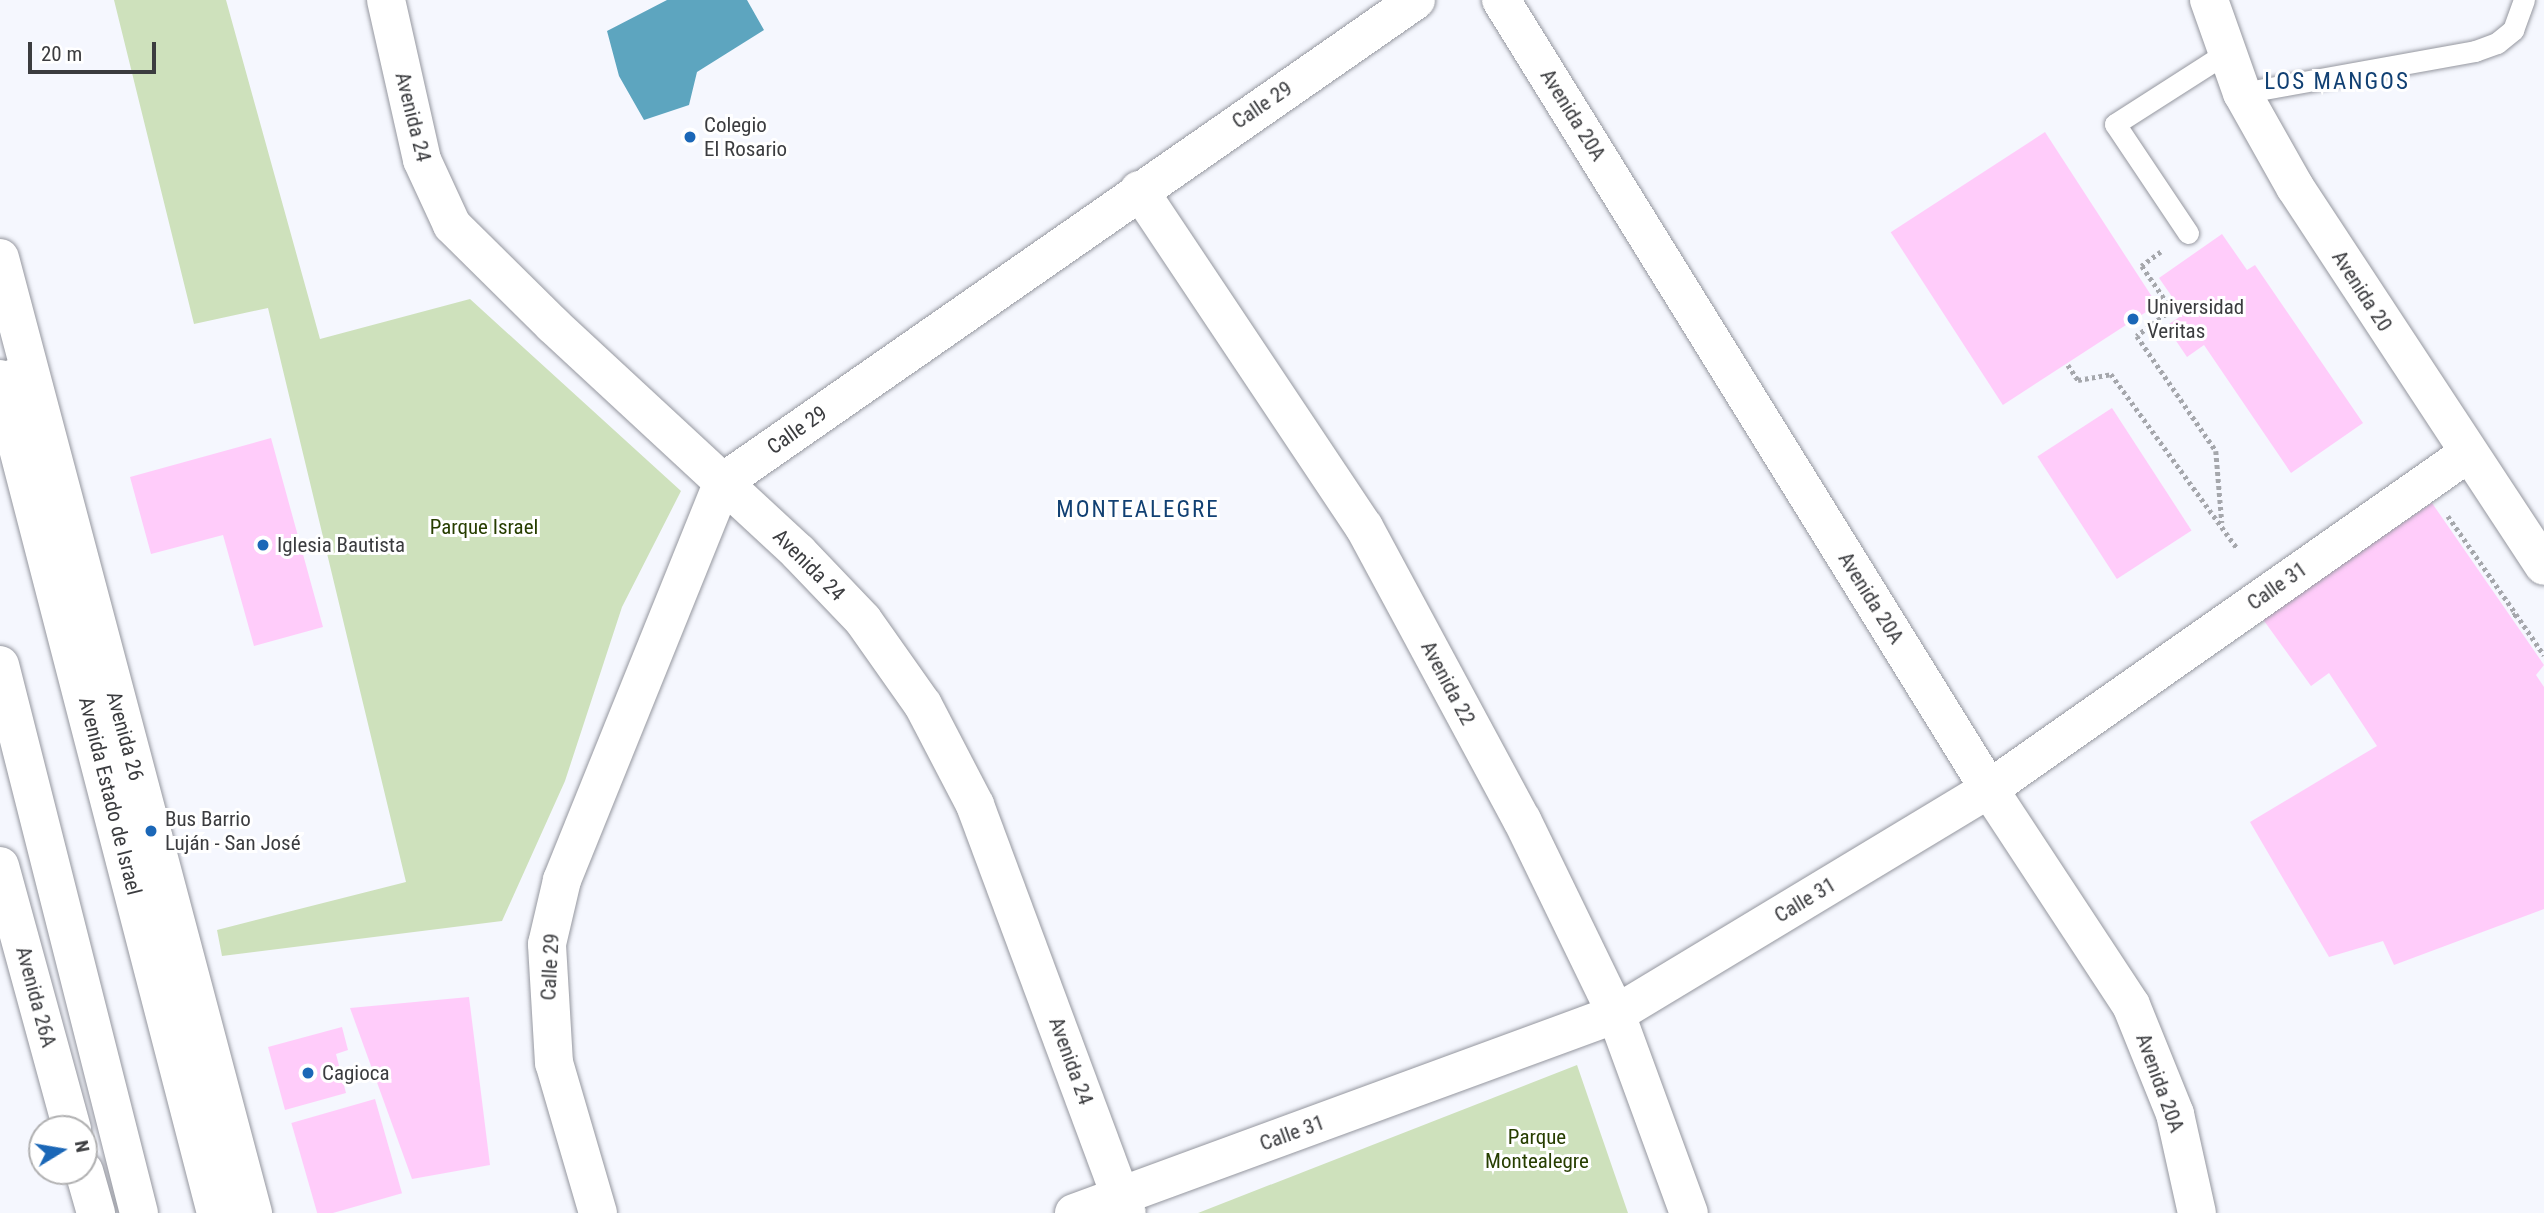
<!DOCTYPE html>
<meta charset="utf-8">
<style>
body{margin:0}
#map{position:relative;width:2544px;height:1213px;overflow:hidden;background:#f5f7fe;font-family:"Roboto Condensed",sans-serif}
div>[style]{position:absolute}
.green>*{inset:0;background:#cee1bc}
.water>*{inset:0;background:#5da5bf}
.building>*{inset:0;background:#ffccfa;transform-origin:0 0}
.path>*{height:4.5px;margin-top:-2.25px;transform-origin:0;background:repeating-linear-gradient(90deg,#a5a7ac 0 3.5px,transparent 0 7px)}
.roads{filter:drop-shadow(0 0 2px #95979f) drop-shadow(0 0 2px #95979f)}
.lane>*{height:21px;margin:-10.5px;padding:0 10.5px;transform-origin:10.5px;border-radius:10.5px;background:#fff}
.street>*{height:38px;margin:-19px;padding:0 19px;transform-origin:19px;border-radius:19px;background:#fff}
.secondary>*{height:38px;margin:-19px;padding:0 19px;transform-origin:19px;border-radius:19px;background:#fff}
.dots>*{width:19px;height:19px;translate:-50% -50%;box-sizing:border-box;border:4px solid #fff;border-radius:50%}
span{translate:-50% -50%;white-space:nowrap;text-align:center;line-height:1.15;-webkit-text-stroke:6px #fff;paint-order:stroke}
.street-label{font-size:21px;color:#3b3c3f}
.poi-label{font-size:21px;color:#3b3c3f}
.left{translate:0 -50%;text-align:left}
.park-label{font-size:21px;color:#273e00}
.neighbourhood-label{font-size:23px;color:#114073;letter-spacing:2px}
.north{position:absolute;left:28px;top:1115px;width:70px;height:70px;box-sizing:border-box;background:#fff;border:2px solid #b1b1b2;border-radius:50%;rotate:79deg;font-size:19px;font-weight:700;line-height:28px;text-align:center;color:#3b3c3f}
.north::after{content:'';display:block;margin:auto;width:24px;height:32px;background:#1b67b7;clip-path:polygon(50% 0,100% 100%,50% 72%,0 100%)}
.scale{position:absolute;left:28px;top:42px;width:128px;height:32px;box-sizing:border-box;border:4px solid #3b3c3f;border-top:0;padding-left:9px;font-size:21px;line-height:24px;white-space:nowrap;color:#3b3c3f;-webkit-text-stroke:5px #fff;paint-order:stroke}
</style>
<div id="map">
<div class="green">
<div style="clip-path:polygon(114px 0,226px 0,320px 339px,470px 299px,681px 491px,622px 607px,565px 781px,502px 921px,222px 956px,217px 930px,406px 882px,268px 308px,194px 324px)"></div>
<div style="clip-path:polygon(1577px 1065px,1628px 1213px,1198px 1213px)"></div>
</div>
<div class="water">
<div style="clip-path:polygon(667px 0,747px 0,764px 30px,697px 72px,689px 105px,644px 120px,619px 76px,607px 31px)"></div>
</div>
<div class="building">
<div style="left:2045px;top:132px;width:206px;height:184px;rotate:57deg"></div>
<div style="clip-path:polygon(2222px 234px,2247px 270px,2255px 265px,2363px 423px,2291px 473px,2204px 345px,2187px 357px,2166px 326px,2184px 314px,2159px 278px)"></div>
<div style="left:2112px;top:408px;width:146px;height:89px;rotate:57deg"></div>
<div style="clip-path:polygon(271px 438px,323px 627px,254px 646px,223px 535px,151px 554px,130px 477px)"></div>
<div style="clip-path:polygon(2432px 503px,2544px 665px,2536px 675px,2544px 687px,2544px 909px,2394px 965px,2383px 941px,2329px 957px,2250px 822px,2377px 746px,2329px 673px,2311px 686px,2262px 618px)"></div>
<div style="clip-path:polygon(469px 997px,490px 1165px,412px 1179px,350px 1008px)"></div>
<div style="clip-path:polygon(342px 1027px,348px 1050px,336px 1054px,346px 1093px,285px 1110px,268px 1047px)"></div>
<div style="left:375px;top:1099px;width:98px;height:87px;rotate:74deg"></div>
</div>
<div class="path">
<div style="left:2161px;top:252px;width:24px;rotate:144deg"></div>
<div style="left:2142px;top:266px;width:53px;rotate:55.7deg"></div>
<div style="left:2172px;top:310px;width:44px;rotate:143.4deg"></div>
<div style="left:2137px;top:336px;width:140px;rotate:55.5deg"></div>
<div style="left:2216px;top:451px;width:72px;rotate:85.2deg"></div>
<div style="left:2068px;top:365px;width:18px;rotate:56deg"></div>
<div style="left:2078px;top:380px;width:34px;rotate:-10deg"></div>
<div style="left:2111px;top:374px;width:215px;rotate:54.1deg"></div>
<div style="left:2448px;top:516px;width:119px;rotate:55.2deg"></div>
<div style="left:2516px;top:614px;width:5px;rotate:143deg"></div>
<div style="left:2516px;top:614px;width:50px;rotate:55.7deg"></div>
</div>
<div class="roads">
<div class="lane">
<div style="left:2242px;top:93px;width:237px;rotate:-10.2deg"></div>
<div style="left:2475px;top:51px;width:23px;rotate:-20deg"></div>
<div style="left:2497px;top:43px;width:21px;rotate:-39deg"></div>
<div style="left:2513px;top:30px;width:32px;rotate:-70deg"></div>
<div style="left:2188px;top:233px;width:131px;rotate:-123.8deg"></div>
<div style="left:2115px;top:124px;width:132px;rotate:-32.6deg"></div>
</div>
<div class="street">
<div style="left:386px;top:0;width:164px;rotate:77.3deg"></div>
<div style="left:422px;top:160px;width:72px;rotate:65.2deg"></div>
<div style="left:452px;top:225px;width:142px;rotate:44.7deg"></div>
<div style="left:553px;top:325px;width:334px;rotate:42.8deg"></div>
<div style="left:798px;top:552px;width:94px;rotate:46.3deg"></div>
<div style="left:863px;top:620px;width:104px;rotate:54.8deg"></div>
<div style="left:923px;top:705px;width:113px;rotate:62.5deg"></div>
<div style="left:975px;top:805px;width:435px;rotate:69.6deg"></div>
<div style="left:1501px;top:0;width:928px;rotate:58.26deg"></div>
<div style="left:1989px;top:789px;width:258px;rotate:56.7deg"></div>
<div style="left:2131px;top:1005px;width:118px;rotate:68deg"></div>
<div style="left:2175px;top:1114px;width:101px;rotate:77.5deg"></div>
<div style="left:2209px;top:0;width:99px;rotate:70.5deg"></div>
<div style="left:2242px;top:93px;width:108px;rotate:60.6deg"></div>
<div style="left:2295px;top:187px;width:453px;rotate:56.7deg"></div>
<div style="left:1139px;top:190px;width:405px;rotate:56.3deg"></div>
<div style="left:1364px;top:527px;width:333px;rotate:61.7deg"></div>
<div style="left:1522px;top:820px;width:216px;rotate:64.1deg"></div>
<div style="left:1616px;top:1014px;width:212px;rotate:69.9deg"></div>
<div style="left:0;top:258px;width:988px;rotate:75.16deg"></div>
<div style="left:0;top:866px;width:273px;rotate:74.7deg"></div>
<div style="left:84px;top:1171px;width:44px;rotate:74.1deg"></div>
<div style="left:598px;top:1213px;width:156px;rotate:-106.3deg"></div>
<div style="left:554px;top:1063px;width:119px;rotate:-93.4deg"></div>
<div style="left:547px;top:944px;width:66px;rotate:-76.8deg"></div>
<div style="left:562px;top:880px;width:429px;rotate:-68deg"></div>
<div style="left:723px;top:482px;width:844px;rotate:-34.82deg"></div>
<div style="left:1074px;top:1213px;width:577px;rotate:-20.16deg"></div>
<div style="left:1616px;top:1014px;width:436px;rotate:-31.1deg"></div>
<div style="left:1989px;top:789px;width:584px;rotate:-35.02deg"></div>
</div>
<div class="secondary">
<div style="left:14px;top:378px;width:64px;rotate:60.3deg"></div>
<div style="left:0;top:379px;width:862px;rotate:75.48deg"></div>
<div style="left:0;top:665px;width:565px;rotate:75.77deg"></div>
<div style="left:122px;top:792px;width:60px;rotate:-88.1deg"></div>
</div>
</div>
<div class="dots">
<div style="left:690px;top:137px;background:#1b67b7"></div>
<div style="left:2133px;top:319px;background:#1b67b7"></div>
<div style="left:263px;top:545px;background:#1b67b7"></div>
<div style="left:151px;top:831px;background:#1b67b7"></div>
<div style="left:308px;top:1073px;background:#1b67b7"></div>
</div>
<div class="street-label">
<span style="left:1262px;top:105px;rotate:-34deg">Calle 29</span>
<span style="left:1573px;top:115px;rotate:58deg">Avenida 20A</span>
<span style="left:413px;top:117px;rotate:76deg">Avenida 24</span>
<span style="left:2362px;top:291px;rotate:57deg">Avenida 20</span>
<span style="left:797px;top:430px;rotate:-35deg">Calle 29</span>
<span style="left:809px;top:565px;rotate:45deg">Avenida 24</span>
<span style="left:2277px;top:586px;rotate:-35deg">Calle 31</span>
<span style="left:1871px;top:598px;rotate:58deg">Avenida 20A</span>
<span style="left:1448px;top:683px;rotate:62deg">Avenida 22</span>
<span style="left:125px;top:736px;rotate:75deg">Avenida 26</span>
<span style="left:110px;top:796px;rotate:76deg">Avenida Estado de Israel</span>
<span style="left:1805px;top:900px;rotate:-31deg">Calle 31</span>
<span style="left:550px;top:967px;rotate:-87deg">Calle 29</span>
<span style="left:36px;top:997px;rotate:75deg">Avenida 26A</span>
<span style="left:1071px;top:1061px;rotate:70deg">Avenida 24</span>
<span style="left:2160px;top:1083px;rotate:70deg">Avenida 20A</span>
<span style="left:1292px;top:1133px;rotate:-20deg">Calle 31</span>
</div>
<div class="poi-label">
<span class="left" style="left:704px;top:137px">Colegio<br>El Rosario</span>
<span class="left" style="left:2147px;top:319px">Universidad<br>Veritas</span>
<span class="left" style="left:277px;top:545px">Iglesia Bautista</span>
<span class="left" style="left:165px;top:831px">Bus Barrio<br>Luján - San José</span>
<span class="left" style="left:322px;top:1073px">Cagioca</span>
</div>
<div class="park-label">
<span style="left:484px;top:527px">Parque Israel</span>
<span style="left:1537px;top:1149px">Parque<br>Montealegre</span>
</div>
<div class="neighbourhood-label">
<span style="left:2337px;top:82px">LOS MANGOS</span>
<span style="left:1138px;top:510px">MONTEALEGRE</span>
</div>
<div class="north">N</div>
<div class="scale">20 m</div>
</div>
